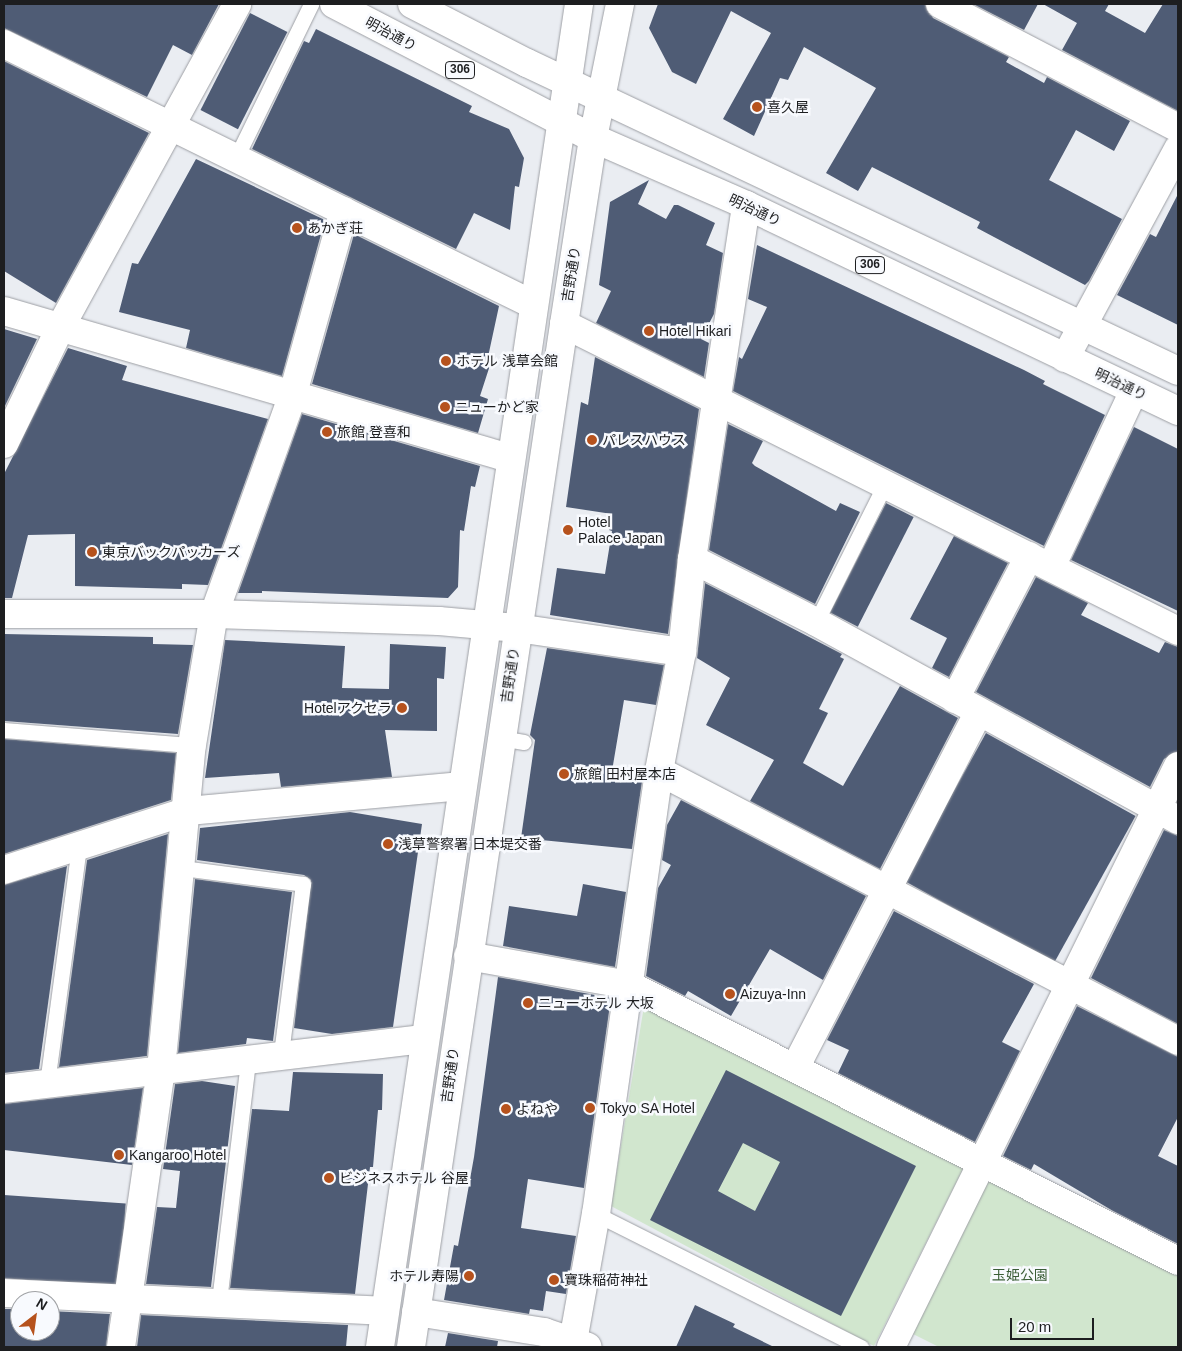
<!DOCTYPE html>
<meta charset="utf-8">
<style>
body{margin:0}
#map{position:relative;width:1182px;height:1351px;overflow:hidden;background:#eaedf2;font-family:Arial,"Noto Sans JP",sans-serif}
div>[style]{position:absolute}
.green>*{inset:0;background:#d1e6ce}
.building>*{inset:0;background:#4f5c75;transform-origin:0 0}
.roads{filter:drop-shadow(0 0 1px #9d9fa4) drop-shadow(0 0 1px #9d9fa4)}
.service>*{height:15px;margin:-7.5px;padding:0 7.5px;transform-origin:7.5px;border-radius:7.5px;background:#fff}
.minor>*{height:28px;margin:-14px;padding:0 14px;transform-origin:14px;border-radius:14px;background:#fff}
.tertiary>*{height:28px;margin:-14px;padding:0 14px;transform-origin:14px;border-radius:14px;background:#fff}
.secondary>*{height:28px;margin:-14px;padding:0 14px;transform-origin:14px;border-radius:14px;background:#fff}
.primary>*{height:28px;margin:-14px;padding:0 14px;transform-origin:14px;border-radius:14px;background:#fff}
.dots>*{width:14px;height:14px;translate:-50% -50%;box-sizing:border-box;border:2px solid #f8fafe;border-radius:50%}
span{translate:-50% -50%;white-space:nowrap;text-align:center;line-height:1.15;-webkit-text-stroke:5px #f8fafe;paint-order:stroke}
.shield-label span{padding:1px 4px;background:#f8fafe;border:1px solid;border-radius:4px;-webkit-text-stroke-width:0}
.shield-label{font-size:12px;color:#1d1e20;font-weight:700}
.street-label{font-size:14px;color:#1d1e20}
.poi-label{font-size:14px;color:#1d1e20}
.left{translate:0 -50%;text-align:left}
.right{translate:-100% -50%;text-align:right}
.park-label{font-size:14px;color:#3b5e37}
.frame{position:absolute;inset:0;border:5px solid #1d1e20;pointer-events:none}
.north{position:absolute;left:10px;top:1291px;width:50px;height:50px;box-sizing:border-box;background:#f8fafe;border:1px solid #a0a2a5;border-radius:50%;rotate:30deg;font-size:14px;font-weight:700;line-height:20px;text-align:center;color:#1d1e20}
.north::after{content:'';display:block;margin:auto;width:18px;height:22px;background:#b6521d;clip-path:polygon(50% 0,100% 100%,50% 72%,0 100%)}
.scale{position:absolute;left:1010px;top:1318px;width:84px;height:22px;box-sizing:border-box;border:2px solid #1d1e20;border-top:0;padding-left:6px;font-size:15px;line-height:18px;white-space:nowrap;color:#1d1e20;-webkit-text-stroke:4px #f8fafe;paint-order:stroke}
</style>
<div id="map">
<div class="green">
<div style="clip-path:polygon(644px 1006px,964px 1167px,874px 1346px,611px 1206px)"></div>
<div style="clip-path:polygon(988px 1179px,1178px 1275px,1178px 1347px,939px 1347px,911px 1333px)"></div>
</div>
<div class="building">
<div style="clip-path:polygon(4px 4px,219px 4px,192px 55px,173px 45px,147px 97px,4px 28px)"></div>
<div style="clip-path:polygon(658px 4px,925px 4px,933px 18px,1009px 57px,1006px 62px,1044px 83px,1047px 77px,1130px 121px,1114px 151px,1076px 130px,1049px 180px,1122px 219px,1089px 281px,1085px 285px,977px 228px,980px 222px,872px 167px,858px 191px,826px 173px,876px 88px,804px 47px,788px 80px,780px 78px,754px 136px,723px 119px,771px 33px,731px 11px,696px 84px,672px 72px,649px 28px)"></div>
<div style="clip-path:polygon(973px 4px,1038px 4px,1024px 30px)"></div>
<div style="clip-path:polygon(1043px 4px,1109px 4px,1105px 11px,1145px 33px,1163px 4px,1178px 4px,1178px 111px,1062px 50px,1077px 23px)"></div>
<div style="left:250px;top:13px;width:42px;height:109px;rotate:27deg"></div>
<div style="clip-path:polygon(316px 29px,472px 106px,469px 112px,509px 129px,524px 158px,519px 187px,515px 186px,510px 230px,474px 213px,456px 249px,252px 149px,304px 41px,309px 43px)"></div>
<div style="clip-path:polygon(4px 61px,149px 133px,56px 303px,4px 271px)"></div>
<div style="clip-path:polygon(196px 159px,325px 220px,282px 376px,186px 348px,190px 330px,119px 312px,132px 263px,138px 264px)"></div>
<div style="clip-path:polygon(649px 180px,638px 204px,666px 219px,674px 205px,678px 205px,715px 223px,706px 245px,723px 253px,714px 314px,701px 339px,709px 343px,704px 377px,596px 323px,611px 291px,599px 285px,610px 202px)"></div>
<div style="clip-path:polygon(1178px 194px,1178px 325px,1117px 295px,1150px 234px,1156px 237px)"></div>
<div style="clip-path:polygon(354px 234px,499px 306px,488px 357px,492px 359px,480px 396px,488px 399px,478px 433px,312px 384px)"></div>
<div style="clip-path:polygon(757px 245px,1024px 370px,1045px 381px,1043px 384px,1105px 415px,1044px 546px,733px 391px,739px 357px,742px 359px,767px 307px,748px 299px)"></div>
<div style="clip-path:polygon(4px 329px,37px 339px,4px 408px)"></div>
<div style="clip-path:polygon(68px 348px,127px 366px,122px 380px,268px 419px,208px 585px,182px 584px,182px 589px,75px 586px,75px 534px,28px 535px,12px 598px,4px 598px,4px 474px)"></div>
<div style="clip-path:polygon(595px 357px,699px 409px,668px 634px,550px 615px,557px 568px,605px 574px,612px 531px,609px 530px,612px 514px,566px 507px,581px 402px,588px 405px)"></div>
<div style="clip-path:polygon(302px 414px,480px 466px,475px 487px,471px 486px,464px 531px,460px 530px,458px 587px,448px 598px,262px 591px,262px 593px,238px 593px)"></div>
<div style="clip-path:polygon(728px 424px,763px 441px,752px 463px,755px 466px,836px 511px,840px 503px,860px 512px,815px 604px,709px 550px)"></div>
<div style="clip-path:polygon(1134px 427px,1178px 449px,1178px 611px,1071px 560px)"></div>
<div style="left:886px;top:503px;width:31px;height:123px;rotate:27deg"></div>
<div style="clip-path:polygon(954px 536px,1008px 563px,949px 677px,932px 668px,947px 638px,910px 619px)"></div>
<div style="clip-path:polygon(1036px 577px,1088px 603px,1081px 615px,1159px 653px,1165px 642px,1178px 647px,1178px 751px,1164px 759px,1150px 787px,976px 692px)"></div>
<div style="clip-path:polygon(705px 583px,842px 654px,840px 657px,844px 659px,819px 709px,828px 713px,803px 763px,843px 786px,900px 686px,958px 718px,880px 869px,750px 801px,774px 760px,706px 725px,730px 678px,697px 658px)"></div>
<div style="clip-path:polygon(4px 634px,153px 637px,153px 644px,193px 645px,178px 734px,4px 721px)"></div>
<div style="clip-path:polygon(225px 640px,345px 646px,342px 688px,389px 689px,390px 644px,446px 647px,444px 679px,437px 678px,437px 731px,385px 730px,392px 777px,281px 787px,279px 773px,205px 778px)"></div>
<div style="clip-path:polygon(547px 648px,664px 665px,656px 705px,624px 700px,612px 771px,643px 775px,632px 849px,521px 838px,535px 740px,530px 735px)"></div>
<div style="left:986px;top:733px;width:171px;height:169px;rotate:29deg"></div>
<div style="clip-path:polygon(4px 739px,176px 753px,171px 800px,4px 854px)"></div>
<div style="clip-path:polygon(681px 800px,866px 896px,823px 980px,770px 949px,731px 1016px,688px 991px,685px 996px,646px 976px,658px 888px,671px 865px,662px 860px,667px 825px)"></div>
<div style="clip-path:polygon(350px 812px,422px 824px,393px 1027px,332px 1034px,294px 1028px,311px 880px,304px 875px,197px 860px,200px 828px)"></div>
<div style="clip-path:polygon(1164px 830px,1178px 836px,1178px 1024px,1091px 978px)"></div>
<div style="clip-path:polygon(168px 834px,147px 1056px,59px 1067px,87px 860px)"></div>
<div style="clip-path:polygon(67px 866px,39px 1069px,4px 1073px,4px 885px)"></div>
<div style="clip-path:polygon(195px 879px,292px 892px,273px 1041px,247px 1038px,246px 1044px,178px 1053px)"></div>
<div style="clip-path:polygon(583px 884px,626px 892px,615px 967px,503px 946px,509px 906px,577px 916px)"></div>
<div style="clip-path:polygon(894px 911px,1034px 984px,1002px 1042px,1020px 1051px,975px 1142px,838px 1073px,849px 1050px,827px 1040px)"></div>
<div style="clip-path:polygon(498px 977px,611px 998px,584px 1188px,528px 1179px,521px 1228px,576px 1236px,566px 1294px,546px 1291px,543px 1311px,530px 1309px,529px 1314px,444px 1300px,454px 1245px,458px 1246px,474px 1157px)"></div>
<div style="clip-path:polygon(1077px 1006px,1178px 1057px,1178px 1117px,1158px 1156px,1178px 1166px,1178px 1244px,1113px 1211px,1034px 1164px,1031px 1170px,1003px 1156px)"></div>
<div style="clip-path:polygon(evenodd,726px 1070px,916px 1166px,841px 1316px,650px 1220px,726px 1070px,743px 1143px,780px 1162px,755px 1211px,718px 1191px,743px 1143px)"></div>
<div style="clip-path:polygon(293px 1072px,383px 1074px,382px 1110px,378px 1110px,373px 1167px,370px 1167px,355px 1294px,230px 1288px,252px 1109px,289px 1111px)"></div>
<div style="clip-path:polygon(202px 1081px,235px 1086px,211px 1287px,146px 1284px,157px 1207px,176px 1208px,180px 1171px,163px 1169px,175px 1084px)"></div>
<div style="clip-path:polygon(143px 1088px,132px 1165px,4px 1150px,4px 1104px)"></div>
<div style="left:4px;top:1195px;width:122px;height:83px;rotate:4deg"></div>
<div style="clip-path:polygon(695px 1305px,735px 1324px,733px 1327px,774px 1347px,676px 1347px)"></div>
<div style="clip-path:polygon(4px 1309px,20px 1309px,20px 1331px,50px 1331px,50px 1311px,110px 1314px,106px 1347px,4px 1347px)"></div>
<div style="clip-path:polygon(141px 1315px,348px 1325px,346px 1347px,137px 1347px)"></div>
<div style="clip-path:polygon(448px 1333px,498px 1341px,497px 1347px,445px 1347px)"></div>
</div>
<div class="roads">
<div class="service">
<div style="left:235px;top:160px;width:174px;rotate:-64deg"></div>
<div style="left:816px;top:622px;width:154px;rotate:-63.4deg"></div>
<div style="left:4px;top:730px;width:189px;rotate:4.6deg"></div>
<div style="left:501px;top:738px;width:23px;rotate:10deg"></div>
<div style="left:182px;top:868px;width:122px;rotate:7.5deg"></div>
<div style="left:303px;top:884px;width:171px;rotate:97.4deg"></div>
<div style="left:47px;top:1083px;width:239px;rotate:-82.3deg"></div>
<div style="left:596px;top:1214px;width:297px;rotate:26.7deg"></div>
<div style="left:219px;top:1301px;width:243px;rotate:-83.1deg"></div>
</div>
<div class="minor">
<div style="left:940px;top:4px;width:268px;rotate:27.5deg"></div>
<div style="left:4px;top:44px;width:589px;rotate:26.22deg"></div>
<div style="left:4px;top:311px;width:526px;rotate:16.23deg"></div>
<div style="left:564px;top:324px;width:686px;rotate:26.57deg"></div>
<div style="left:1065px;top:358px;width:238px;rotate:-61.6deg"></div>
<div style="left:4px;top:444px;width:131px;rotate:-64.2deg"></div>
<div style="left:61px;top:326px;width:367px;rotate:-61.3deg"></div>
<div style="left:692px;top:559px;width:139px;rotate:26.9deg"></div>
<div style="left:816px;top:622px;width:413px;rotate:28.7deg"></div>
<div style="left:1051px;top:567px;width:195px;rotate:-64.8deg"></div>
<div style="left:517px;top:628px;width:167px;rotate:8.3deg"></div>
<div style="left:955px;top:699px;width:161px;rotate:-62.6deg"></div>
<div style="left:659px;top:771px;width:585px;rotate:27.48deg"></div>
<div style="left:4px;top:870px;width:193px;rotate:-17.8deg"></div>
<div style="left:188px;top:811px;width:275px;rotate:-5.2deg"></div>
<div style="left:468px;top:956px;width:164px;rotate:10.2deg"></div>
<div style="left:629px;top:985px;width:614px;rotate:26.69deg"></div>
<div style="left:795px;top:1068px;width:401px;rotate:-62.7deg"></div>
<div style="left:4px;top:1089px;width:423px;rotate:-6.8deg"></div>
<div style="left:4px;top:1293px;width:381px;rotate:2.7deg"></div>
<div style="left:416px;top:1312px;width:130px;rotate:8.9deg"></div>
<div style="left:544px;top:1332px;width:46px;rotate:18.8deg"></div>
<div style="left:121px;top:1347px;width:280px;rotate:-81.8deg"></div>
<div style="left:161px;top:1070px;width:326px;rotate:-84.6deg"></div>
<div style="left:192px;top:745px;width:133px;rotate:-80.5deg"></div>
<div style="left:214px;top:614px;width:231px;rotate:-70.2deg"></div>
<div style="left:292px;top:397px;width:193px;rotate:-74.4deg"></div>
<div style="left:572px;top:1347px;width:135px;rotate:-79.8deg"></div>
<div style="left:596px;top:1214px;width:447px;rotate:-81.9deg"></div>
<div style="left:659px;top:771px;width:121px;rotate:-79.1deg"></div>
<div style="left:682px;top:652px;width:94px;rotate:-83.9deg"></div>
<div style="left:692px;top:559px;width:358px;rotate:-81.3deg"></div>
<div style="left:891px;top:1347px;width:648px;rotate:-63.71deg"></div>
</div>
<div class="tertiary">
<div style="left:4px;top:614px;width:210px"></div>
<div style="left:214px;top:614px;width:225px;rotate:1.8deg"></div>
<div style="left:439px;top:621px;width:78px;rotate:5.1deg"></div>
</div>
<div class="secondary">
<div style="left:380px;top:1347px;width:1358px;rotate:-81.57deg"></div>
<div style="left:411px;top:1347px;width:1034px;rotate:-81.49deg"></div>
<div style="left:564px;top:324px;width:188px;rotate:-81.1deg"></div>
<div style="left:593px;top:138px;width:137px;rotate:-78.6deg"></div>
</div>
<div class="primary">
<div style="left:334px;top:4px;width:292px;rotate:27.4deg"></div>
<div style="left:593px;top:138px;width:167px;rotate:23.6deg"></div>
<div style="left:746px;top:205px;width:479px;rotate:25.5deg"></div>
<div style="left:412px;top:4px;width:129px;rotate:27.2deg"></div>
<div style="left:527px;top:63px;width:720px;rotate:25.32deg"></div>
</div>
</div>
<div class="dots">
<div style="left:757px;top:107px;background:#b6521d"></div>
<div style="left:297px;top:228px;background:#b6521d"></div>
<div style="left:649px;top:331px;background:#b6521d"></div>
<div style="left:446px;top:361px;background:#b6521d"></div>
<div style="left:445px;top:407px;background:#b6521d"></div>
<div style="left:327px;top:432px;background:#b6521d"></div>
<div style="left:592px;top:440px;background:#b6521d"></div>
<div style="left:568px;top:530px;background:#b6521d"></div>
<div style="left:92px;top:552px;background:#b6521d"></div>
<div style="left:402px;top:708px;background:#b6521d"></div>
<div style="left:564px;top:774px;background:#b6521d"></div>
<div style="left:388px;top:844px;background:#b6521d"></div>
<div style="left:730px;top:994px;background:#b6521d"></div>
<div style="left:528px;top:1003px;background:#b6521d"></div>
<div style="left:590px;top:1108px;background:#b6521d"></div>
<div style="left:506px;top:1109px;background:#b6521d"></div>
<div style="left:119px;top:1155px;background:#b6521d"></div>
<div style="left:329px;top:1178px;background:#b6521d"></div>
<div style="left:469px;top:1276px;background:#b6521d"></div>
<div style="left:554px;top:1280px;background:#b6521d"></div>
</div>
<div class="shield-label">
<span style="left:460px;top:70px">306</span>
<span style="left:870px;top:265px">306</span>
</div>
<div class="street-label">
<span style="left:391px;top:34px;rotate:28deg">明治通り</span>
<span style="left:755px;top:210px;rotate:25deg">明治通り</span>
<span style="left:571px;top:274px;rotate:-81deg">吉野通り</span>
<span style="left:1121px;top:384px;rotate:25deg">明治通り</span>
<span style="left:510px;top:675px;rotate:-82deg">吉野通り</span>
<span style="left:450px;top:1075px;rotate:-82deg">吉野通り</span>
</div>
<div class="poi-label">
<span class="left" style="left:767px;top:107px">喜久屋</span>
<span class="left" style="left:307px;top:228px">あかぎ荘</span>
<span class="left" style="left:659px;top:331px">Hotel Hikari</span>
<span class="left" style="left:456px;top:361px">ホテル 浅草会館</span>
<span class="left" style="left:455px;top:407px">ニューかど家</span>
<span class="left" style="left:337px;top:432px">旅館 登喜和</span>
<span class="left" style="left:602px;top:440px">パレスハウス</span>
<span class="left" style="left:578px;top:530px">Hotel<br>Palace Japan</span>
<span class="left" style="left:102px;top:552px">東京バックパッカーズ</span>
<span class="right" style="left:392px;top:708px">Hotelアクセラ</span>
<span class="left" style="left:574px;top:774px">旅館 田村屋本店</span>
<span class="left" style="left:398px;top:844px">浅草警察署 日本堤交番</span>
<span class="left" style="left:740px;top:994px">Aizuya-Inn</span>
<span class="left" style="left:538px;top:1003px">ニューホテル 大坂</span>
<span class="left" style="left:600px;top:1108px">Tokyo SA Hotel</span>
<span class="left" style="left:516px;top:1109px">よねや</span>
<span class="left" style="left:129px;top:1155px">Kangaroo Hotel</span>
<span class="left" style="left:339px;top:1178px">ビジネスホテル 谷屋</span>
<span class="right" style="left:459px;top:1276px">ホテル寿陽</span>
<span class="left" style="left:564px;top:1280px">寶珠稲荷神社</span>
</div>
<div class="park-label">
<span style="left:1020px;top:1275px">玉姫公園</span>
</div>
<div class="frame"></div>
<div class="north">N</div>
<div class="scale">20 m</div>
</div>
